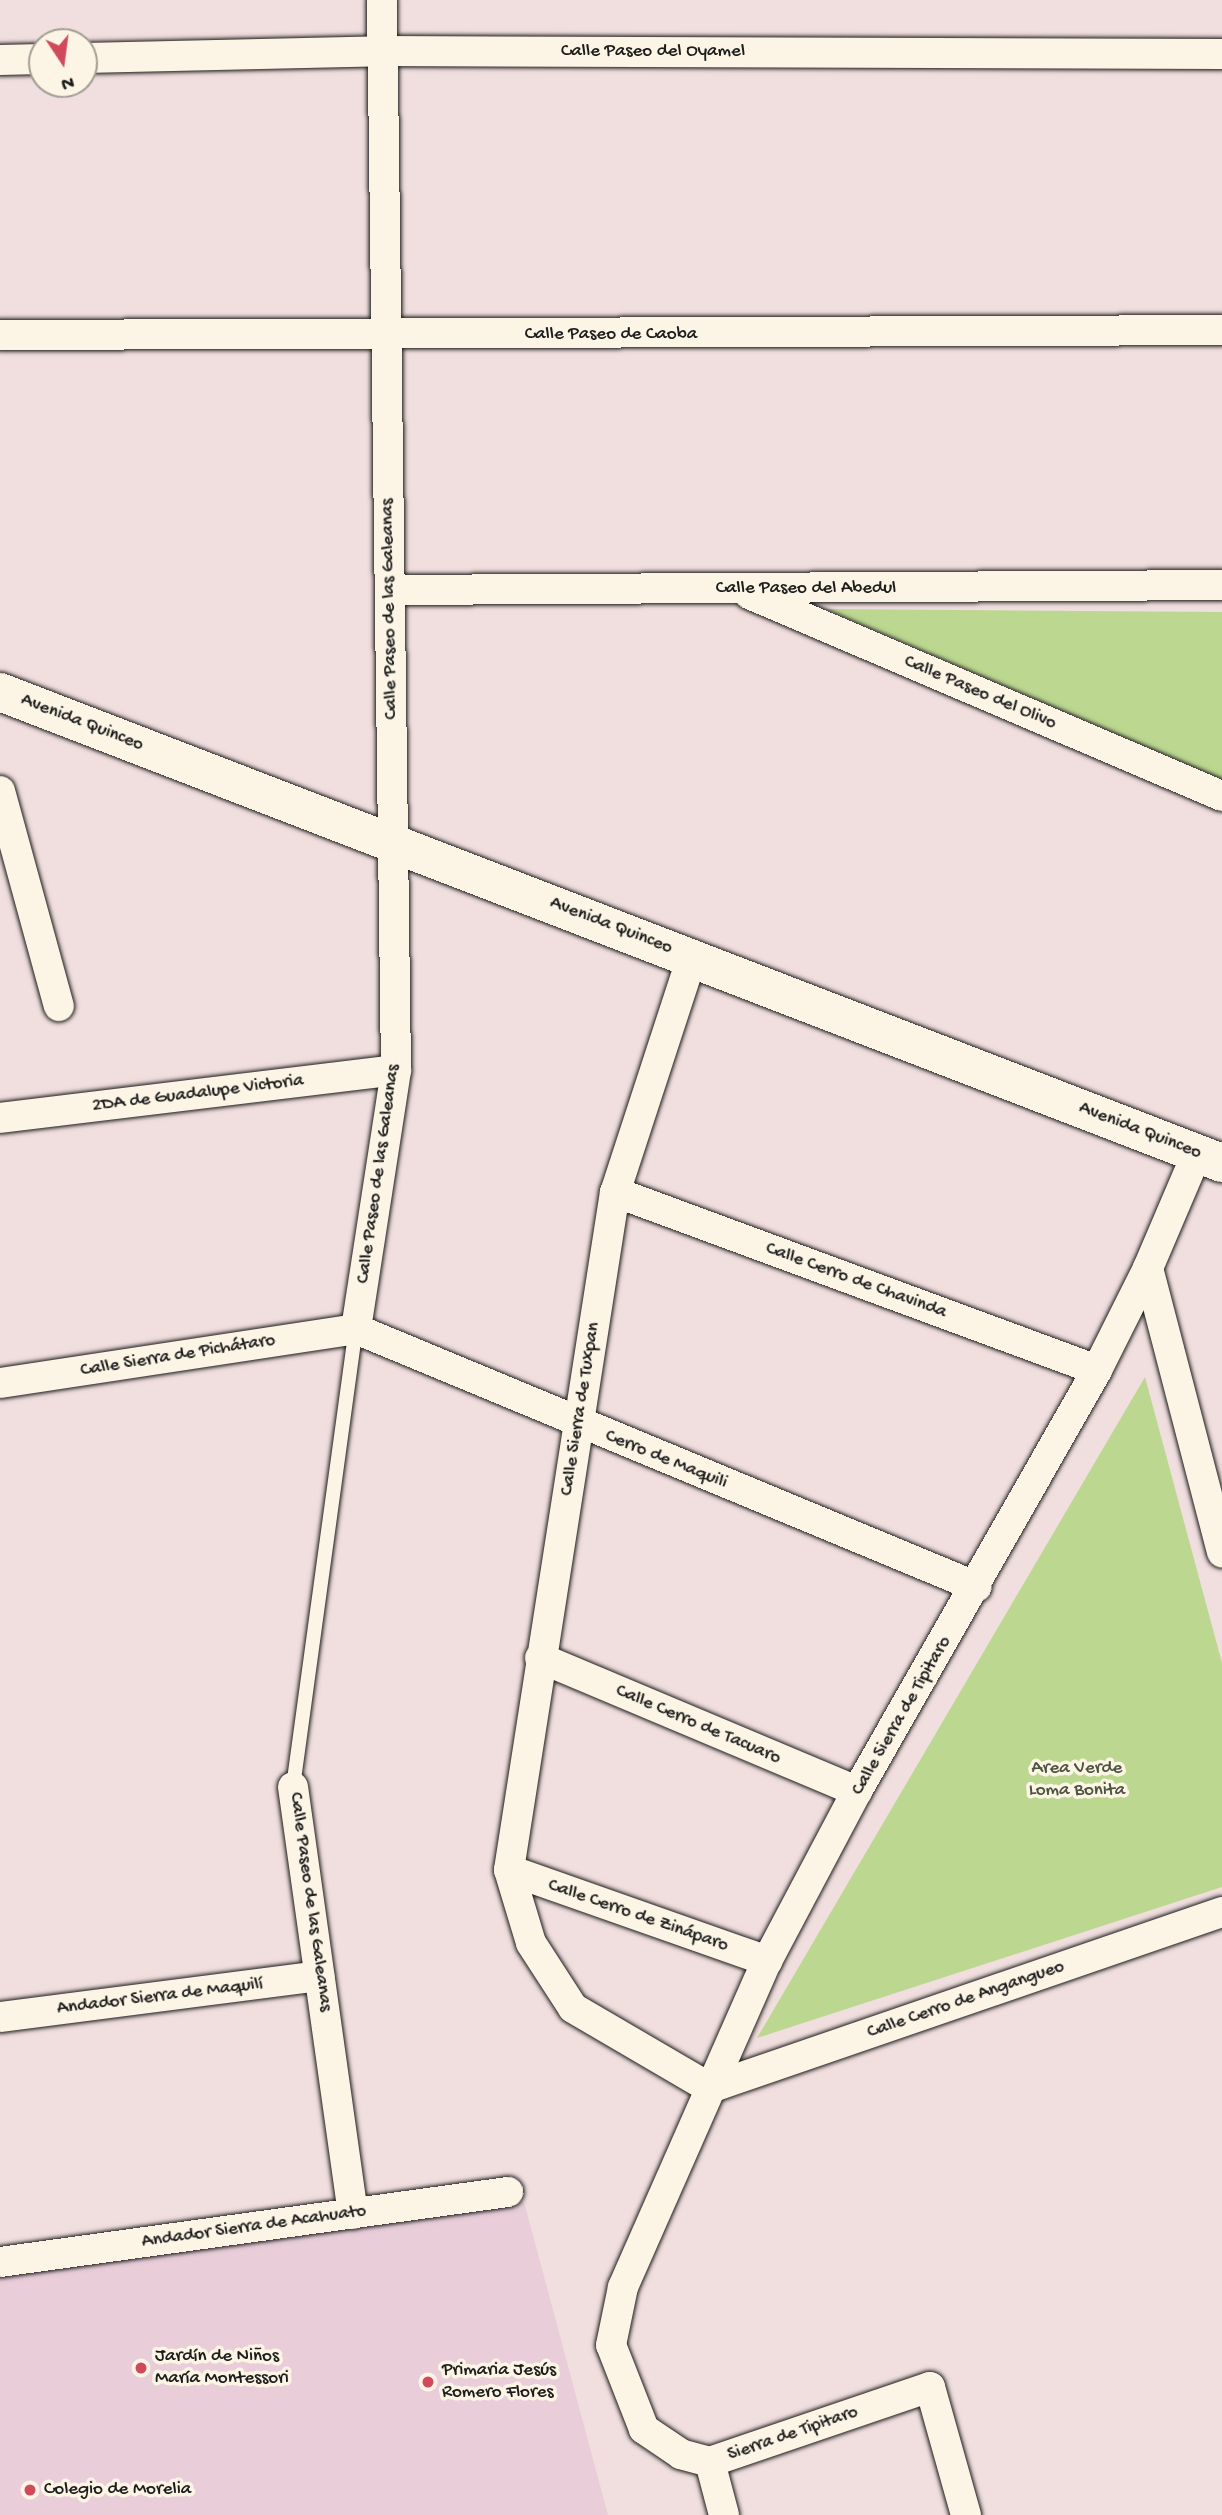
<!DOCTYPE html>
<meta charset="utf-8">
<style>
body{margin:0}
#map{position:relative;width:1222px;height:2515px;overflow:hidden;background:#f1dede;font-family:"Gochi Hand",sans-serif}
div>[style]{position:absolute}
.built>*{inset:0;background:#e9ced9}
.green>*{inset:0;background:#bcd890}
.roads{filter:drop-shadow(0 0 2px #1c1c1c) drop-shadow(0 0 2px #1c1c1c)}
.lane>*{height:14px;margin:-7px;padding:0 7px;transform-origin:7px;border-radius:7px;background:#fcf5e5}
.street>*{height:30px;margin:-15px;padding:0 15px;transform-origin:15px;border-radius:15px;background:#fcf5e5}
.secondary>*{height:38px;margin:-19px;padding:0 19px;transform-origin:19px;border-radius:19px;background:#fcf5e5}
.dots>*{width:19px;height:19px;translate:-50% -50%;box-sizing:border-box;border:4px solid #fcf5e5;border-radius:50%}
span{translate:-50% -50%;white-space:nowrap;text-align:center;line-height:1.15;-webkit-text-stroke:7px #fcf5e5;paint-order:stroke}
.street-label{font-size:19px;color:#1c1c1c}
.park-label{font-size:19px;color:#4c543f}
.poi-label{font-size:19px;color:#1c1c1c}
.left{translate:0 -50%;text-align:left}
.north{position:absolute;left:28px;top:28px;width:70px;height:70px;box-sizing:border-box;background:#fcf5e5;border:2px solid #a29e95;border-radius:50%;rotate:167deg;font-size:19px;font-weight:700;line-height:28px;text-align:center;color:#1c1c1c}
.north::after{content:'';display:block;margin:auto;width:24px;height:32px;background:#d1495b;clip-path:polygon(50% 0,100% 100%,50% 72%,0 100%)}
</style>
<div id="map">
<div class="built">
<div style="clip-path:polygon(524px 2202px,608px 2515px,0 2515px,0 2270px)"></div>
</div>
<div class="green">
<div style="clip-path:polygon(826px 609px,1222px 612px,1222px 779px)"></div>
<div style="clip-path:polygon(1145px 1377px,1222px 1663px,1222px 1887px,757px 2038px)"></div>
</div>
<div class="roads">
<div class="lane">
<div style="left:293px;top:1787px;width:462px;rotate:-82.2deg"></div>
</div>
<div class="street">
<div style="left:84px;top:58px;width:298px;rotate:-1.3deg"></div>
<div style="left:382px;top:51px;width:840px;rotate:0.2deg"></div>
<div style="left:0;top:60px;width:42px;rotate:-1.4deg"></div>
<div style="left:0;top:335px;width:1222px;rotate:-0.23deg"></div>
<div style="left:390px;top:590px;width:832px;rotate:-0.34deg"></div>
<div style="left:749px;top:594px;width:514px;rotate:23.13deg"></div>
<div style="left:0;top:791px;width:223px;rotate:74.7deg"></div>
<div style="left:692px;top:957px;width:247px;rotate:108.1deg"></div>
<div style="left:615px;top:1192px;width:686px;rotate:98.89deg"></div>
<div style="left:509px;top:1870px;width:76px;rotate:73.2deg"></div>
<div style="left:531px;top:1943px;width:77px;rotate:57.1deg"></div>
<div style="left:573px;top:2008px;width:159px;rotate:30.3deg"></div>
<div style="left:710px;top:2088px;width:541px;rotate:-18.97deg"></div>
<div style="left:0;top:1118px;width:399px;rotate:-6.9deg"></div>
<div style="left:615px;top:1192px;width:514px;rotate:20.27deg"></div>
<div style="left:1148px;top:1268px;width:294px;rotate:75.4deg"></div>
<div style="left:356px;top:1329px;width:262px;rotate:-81.2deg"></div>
<div style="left:396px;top:1070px;width:1070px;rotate:-90.75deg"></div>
<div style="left:356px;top:1329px;width:672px;rotate:22.56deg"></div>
<div style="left:0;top:1383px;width:360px;rotate:-8.6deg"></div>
<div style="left:540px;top:1658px;width:344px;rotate:22.8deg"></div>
<div style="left:293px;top:1787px;width:431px;rotate:82deg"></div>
<div style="left:509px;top:1870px;width:274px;rotate:19.4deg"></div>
<div style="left:0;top:2017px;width:322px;rotate:-7.3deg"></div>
<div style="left:0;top:2262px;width:513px;rotate:-7.85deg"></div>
<div style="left:710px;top:2462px;width:55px;rotate:75.2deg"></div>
<div style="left:966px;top:2515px;width:133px;rotate:-105.7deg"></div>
<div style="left:930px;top:2387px;width:232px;rotate:161.2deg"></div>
<div style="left:710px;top:2462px;width:30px;rotate:-165deg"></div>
<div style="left:681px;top:2454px;width:45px;rotate:-146deg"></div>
<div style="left:644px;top:2429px;width:90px;rotate:-111.4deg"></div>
<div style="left:611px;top:2345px;width:59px;rotate:-78.3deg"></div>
<div style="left:623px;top:2287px;width:356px;rotate:-66.2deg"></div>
<div style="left:767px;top:1961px;width:192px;rotate:-62.1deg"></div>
<div style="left:857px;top:1791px;width:485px;rotate:-60.3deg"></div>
<div style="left:1097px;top:1370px;width:114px;rotate:-63.4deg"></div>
<div style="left:1148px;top:1268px;width:125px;rotate:-66.9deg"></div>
</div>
<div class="secondary">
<div style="left:0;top:692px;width:1310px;rotate:21.08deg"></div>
</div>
</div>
<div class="dots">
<div style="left:141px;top:2368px;background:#d1495b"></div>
<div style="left:428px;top:2382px;background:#d1495b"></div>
<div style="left:30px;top:2490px;background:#d1495b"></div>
</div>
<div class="street-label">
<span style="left:653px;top:52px">Calle Paseo del Oyamel</span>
<span style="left:611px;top:335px">Calle Paseo de Caoba</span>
<span style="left:806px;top:589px">Calle Paseo del Abedul</span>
<span style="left:390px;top:609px;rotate:-91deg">Calle Paseo de las Galeanas</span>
<span style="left:980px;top:693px;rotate:23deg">Calle Paseo del Olivo</span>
<span style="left:82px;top:723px;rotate:21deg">Avenida Quinceo</span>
<span style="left:611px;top:926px;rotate:21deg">Avenida Quinceo</span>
<span style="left:198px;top:1094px;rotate:-7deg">2DA de Guadalupe Victoria</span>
<span style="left:1140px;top:1131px;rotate:21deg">Avenida Quinceo</span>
<span style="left:379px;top:1174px;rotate:-82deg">Calle Paseo de las Galeanas</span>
<span style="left:856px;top:1281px;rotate:20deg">Calle Cerro de Chavinda</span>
<span style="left:178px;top:1356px;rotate:-9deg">Calle Sierra de Pichátaro</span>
<span style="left:581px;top:1409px;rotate:-81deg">Calle Sierra de Tuxpan</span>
<span style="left:666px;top:1460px;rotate:22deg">Cerro de Maquili</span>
<span style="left:902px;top:1716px;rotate:-60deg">Calle Sierra de Tipitaro</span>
<span style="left:698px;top:1725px;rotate:23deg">Calle Cerro de Tacuaro</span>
<span style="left:310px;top:1902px;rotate:82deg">Calle Paseo de las Galeanas</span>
<span style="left:638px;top:1916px;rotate:19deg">Calle Cerro de Zináparo</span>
<span style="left:160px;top:1997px;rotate:-7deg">Andador Sierra de Maquilí</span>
<span style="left:966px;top:2000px;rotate:-19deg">Calle Cerro de Angangueo</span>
<span style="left:254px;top:2227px;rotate:-8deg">Andador Sierra de Acahuato</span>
<span style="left:793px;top:2434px;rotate:-19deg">Sierra de Tipitaro</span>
</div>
<div class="park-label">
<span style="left:1077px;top:1780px">Area Verde<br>Loma Bonita</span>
</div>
<div class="poi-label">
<span class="left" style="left:155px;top:2368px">Jardín de Niños<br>María Montessori</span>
<span class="left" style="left:442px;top:2382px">Primaria Jesús<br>Romero Flores</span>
<span class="left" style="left:44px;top:2490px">Colegio de Morelia</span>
</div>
<div class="north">N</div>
</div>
